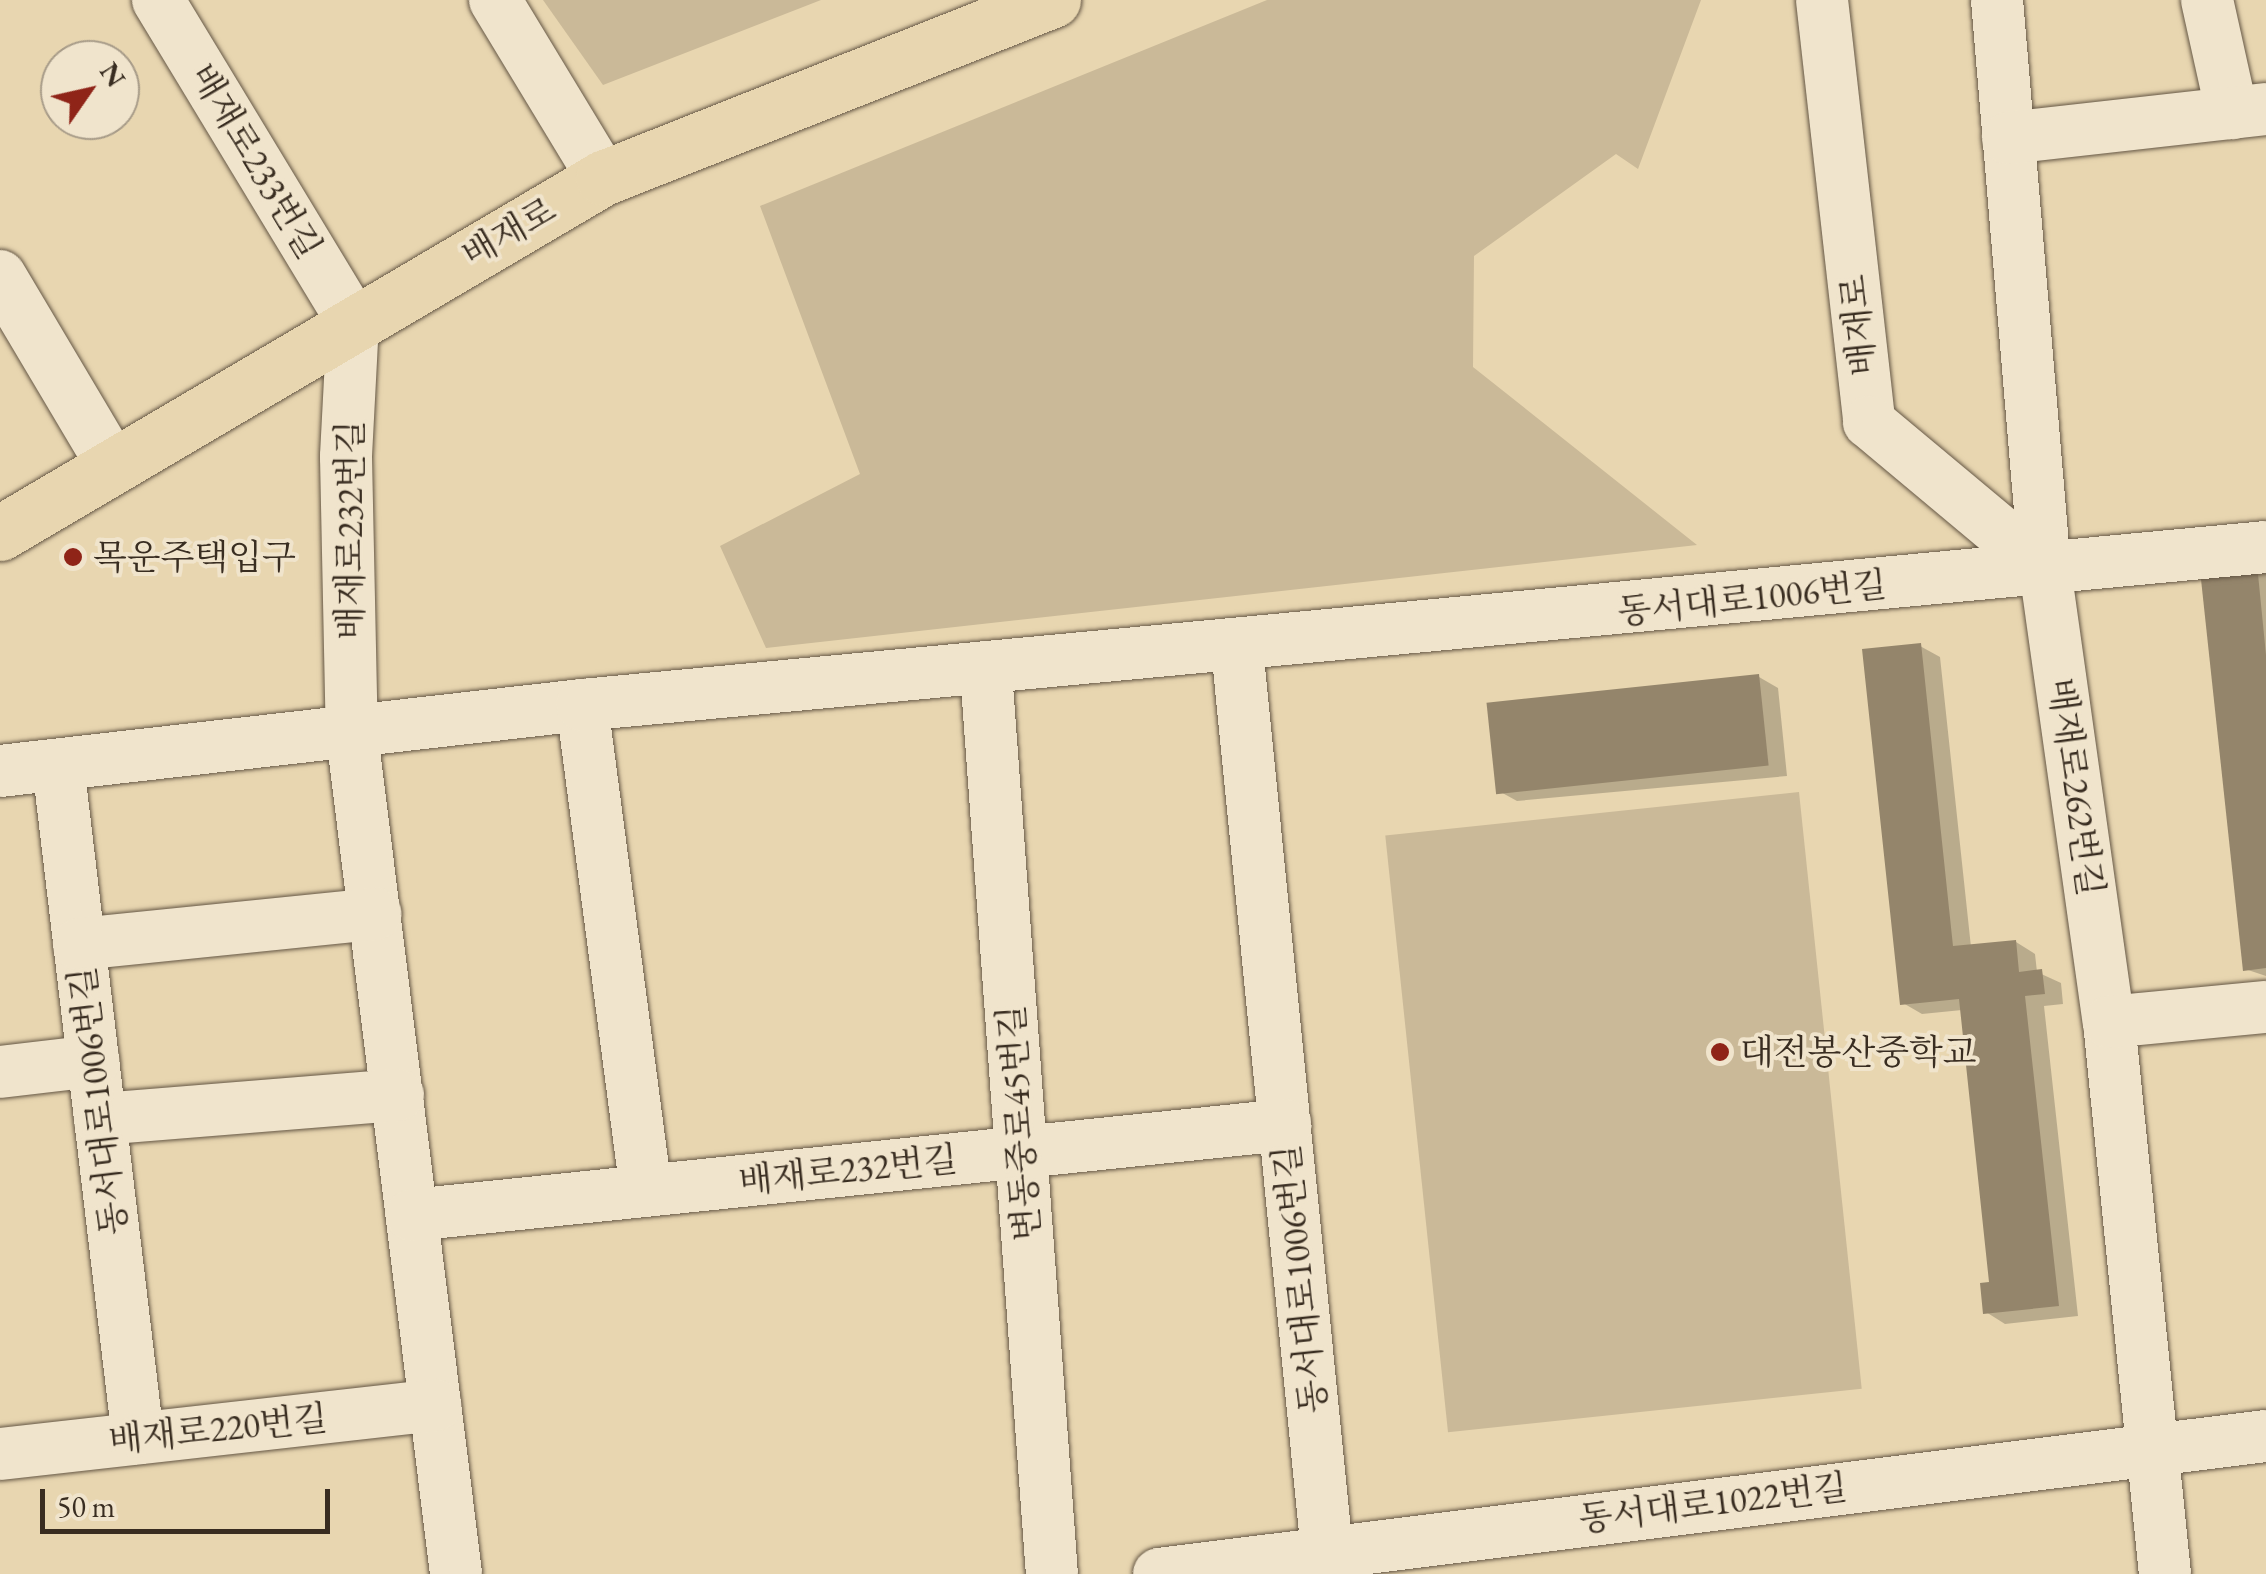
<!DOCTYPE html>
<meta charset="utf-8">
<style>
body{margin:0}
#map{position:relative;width:2266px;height:1574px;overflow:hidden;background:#e8d6b0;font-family:"EB Garamond","Noto Serif KR",serif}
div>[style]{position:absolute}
.green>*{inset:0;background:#cab998;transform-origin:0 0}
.shadow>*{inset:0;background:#0003}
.building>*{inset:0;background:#94856b;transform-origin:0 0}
.roads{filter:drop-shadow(0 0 2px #655745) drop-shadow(0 0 2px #655745)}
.minor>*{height:52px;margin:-26px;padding:0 26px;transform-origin:26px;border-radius:26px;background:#f0e4cc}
.major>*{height:55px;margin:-27.5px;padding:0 27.5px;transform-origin:27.5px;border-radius:27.5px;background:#e8d6b0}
.dots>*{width:28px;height:28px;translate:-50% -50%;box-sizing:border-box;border:5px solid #f0e4cc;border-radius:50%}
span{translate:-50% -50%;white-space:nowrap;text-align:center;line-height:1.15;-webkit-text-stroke:8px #f0e4cc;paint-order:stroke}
.street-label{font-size:35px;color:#392d21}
.poi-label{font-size:35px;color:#392d21}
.left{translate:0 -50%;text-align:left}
.north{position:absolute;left:40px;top:40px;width:100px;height:100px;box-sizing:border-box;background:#f0e4cc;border:2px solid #a79b88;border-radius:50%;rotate:56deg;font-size:28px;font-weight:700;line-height:40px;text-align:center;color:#392d21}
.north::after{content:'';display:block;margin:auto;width:35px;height:45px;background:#8f2418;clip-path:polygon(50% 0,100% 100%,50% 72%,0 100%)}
.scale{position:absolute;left:40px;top:1489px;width:290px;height:45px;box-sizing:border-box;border:5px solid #392d21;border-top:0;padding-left:12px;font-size:30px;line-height:35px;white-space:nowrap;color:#392d21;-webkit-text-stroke:8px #f0e4cc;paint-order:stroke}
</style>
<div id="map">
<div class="green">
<div style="clip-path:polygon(543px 0,821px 0,603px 85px)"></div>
<div style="clip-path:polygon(1267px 0,1701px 0,1638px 169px,1616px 154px,1474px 256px,1473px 367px,1697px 545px,766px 648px,720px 546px,860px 474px,760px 206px)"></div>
<div style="left:1799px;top:792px;width:600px;height:416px;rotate:84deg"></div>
</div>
<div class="shadow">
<div style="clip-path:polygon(2203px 572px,2266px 573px,2266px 976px,2245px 969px)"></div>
<div style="clip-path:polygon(1920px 646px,1940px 657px,1971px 947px,2016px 942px,2035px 954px,2037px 972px,2061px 983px,2063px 1004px,2044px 1006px,2078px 1316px,2005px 1324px,1986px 1312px,1992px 1284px,1962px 1010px,1922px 1014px,1903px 1003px)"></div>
<div style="clip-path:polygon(1759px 677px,1778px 688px,1787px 776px,1517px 801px,1497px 790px)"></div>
</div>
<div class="building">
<div style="clip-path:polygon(2257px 564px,2266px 655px,2266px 968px,2243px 971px,2200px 570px)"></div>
<div style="clip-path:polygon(1921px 643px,1953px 946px,2016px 940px,2019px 972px,2042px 969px,2045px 994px,2025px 996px,2059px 1306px,1983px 1314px,1980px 1283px,1989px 1282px,1959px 999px,1900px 1005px,1862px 649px)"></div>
<div style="left:1759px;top:674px;width:92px;height:274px;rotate:84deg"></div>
</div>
<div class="roads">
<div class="minor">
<div style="left:158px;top:0;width:376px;rotate:58.8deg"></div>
<div style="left:353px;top:322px;width:135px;rotate:93deg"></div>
<div style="left:346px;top:457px;width:278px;rotate:88.8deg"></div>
<div style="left:352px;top:735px;width:845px;rotate:82.93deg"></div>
<div style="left:495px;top:0;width:208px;rotate:58.8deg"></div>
<div style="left:1822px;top:0;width:425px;rotate:83.6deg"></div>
<div style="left:1869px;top:422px;width:229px;rotate:39.9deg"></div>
<div style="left:1997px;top:0;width:571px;rotate:85.18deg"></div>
<div style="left:2045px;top:569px;width:457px;rotate:82deg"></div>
<div style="left:2109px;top:1022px;width:555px;rotate:84.21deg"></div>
<div style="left:2207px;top:0;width:116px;rotate:77.5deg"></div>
<div style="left:2008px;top:138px;width:260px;rotate:-6.4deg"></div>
<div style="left:0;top:276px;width:220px;rotate:59.3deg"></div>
<div style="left:1237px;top:648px;width:908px;rotate:84.31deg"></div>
<div style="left:986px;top:672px;width:904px;rotate:85.82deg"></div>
<div style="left:582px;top:705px;width:490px;rotate:82.5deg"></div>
<div style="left:58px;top:765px;width:678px;rotate:83.22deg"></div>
<div style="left:0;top:771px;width:586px;rotate:-6.47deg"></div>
<div style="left:582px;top:705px;width:1691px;rotate:-5.36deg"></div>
<div style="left:79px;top:944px;width:298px;rotate:-5.8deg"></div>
<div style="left:2109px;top:1022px;width:158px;rotate:-5.5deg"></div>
<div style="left:0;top:1072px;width:94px;rotate:-6.7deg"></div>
<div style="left:100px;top:1119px;width:299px;rotate:-4.6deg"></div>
<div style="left:412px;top:1215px;width:878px;rotate:-5.89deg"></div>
<div style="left:0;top:1454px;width:438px;rotate:-6.4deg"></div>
<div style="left:1159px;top:1574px;width:1116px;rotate:-7.11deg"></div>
</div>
<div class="major">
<div style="left:0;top:533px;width:700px;rotate:-30.49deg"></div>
<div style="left:603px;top:178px;width:484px;rotate:-21.6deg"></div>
</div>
</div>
<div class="dots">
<div style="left:73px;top:557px;background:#8f2418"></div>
<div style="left:1720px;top:1052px;background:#8f2418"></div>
</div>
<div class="street-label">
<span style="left:256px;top:161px;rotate:59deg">배재로233번길</span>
<span style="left:509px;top:232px;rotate:-30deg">배재로</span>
<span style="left:1858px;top:325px;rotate:-96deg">배재로</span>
<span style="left:350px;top:530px;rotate:-90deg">배재로232번길</span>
<span style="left:1752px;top:598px;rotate:-6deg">동서대로1006번길</span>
<span style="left:2076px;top:787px;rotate:82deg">배재로262번길</span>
<span style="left:98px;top:1101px;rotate:-97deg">동서대로1006번길</span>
<span style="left:1019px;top:1123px;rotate:-94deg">변동중로45번길</span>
<span style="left:848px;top:1170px;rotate:-6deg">배재로232번길</span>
<span style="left:1300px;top:1279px;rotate:-96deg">동서대로1006번길</span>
<span style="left:218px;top:1429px;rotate:-6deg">배재로220번길</span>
<span style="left:1713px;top:1503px;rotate:-7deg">동서대로1022번길</span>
</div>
<div class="poi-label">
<span class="left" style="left:93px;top:557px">목운주택입구</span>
<span class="left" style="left:1740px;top:1052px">대전봉산중학교</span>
</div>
<div class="north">N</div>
<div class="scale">50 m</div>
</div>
